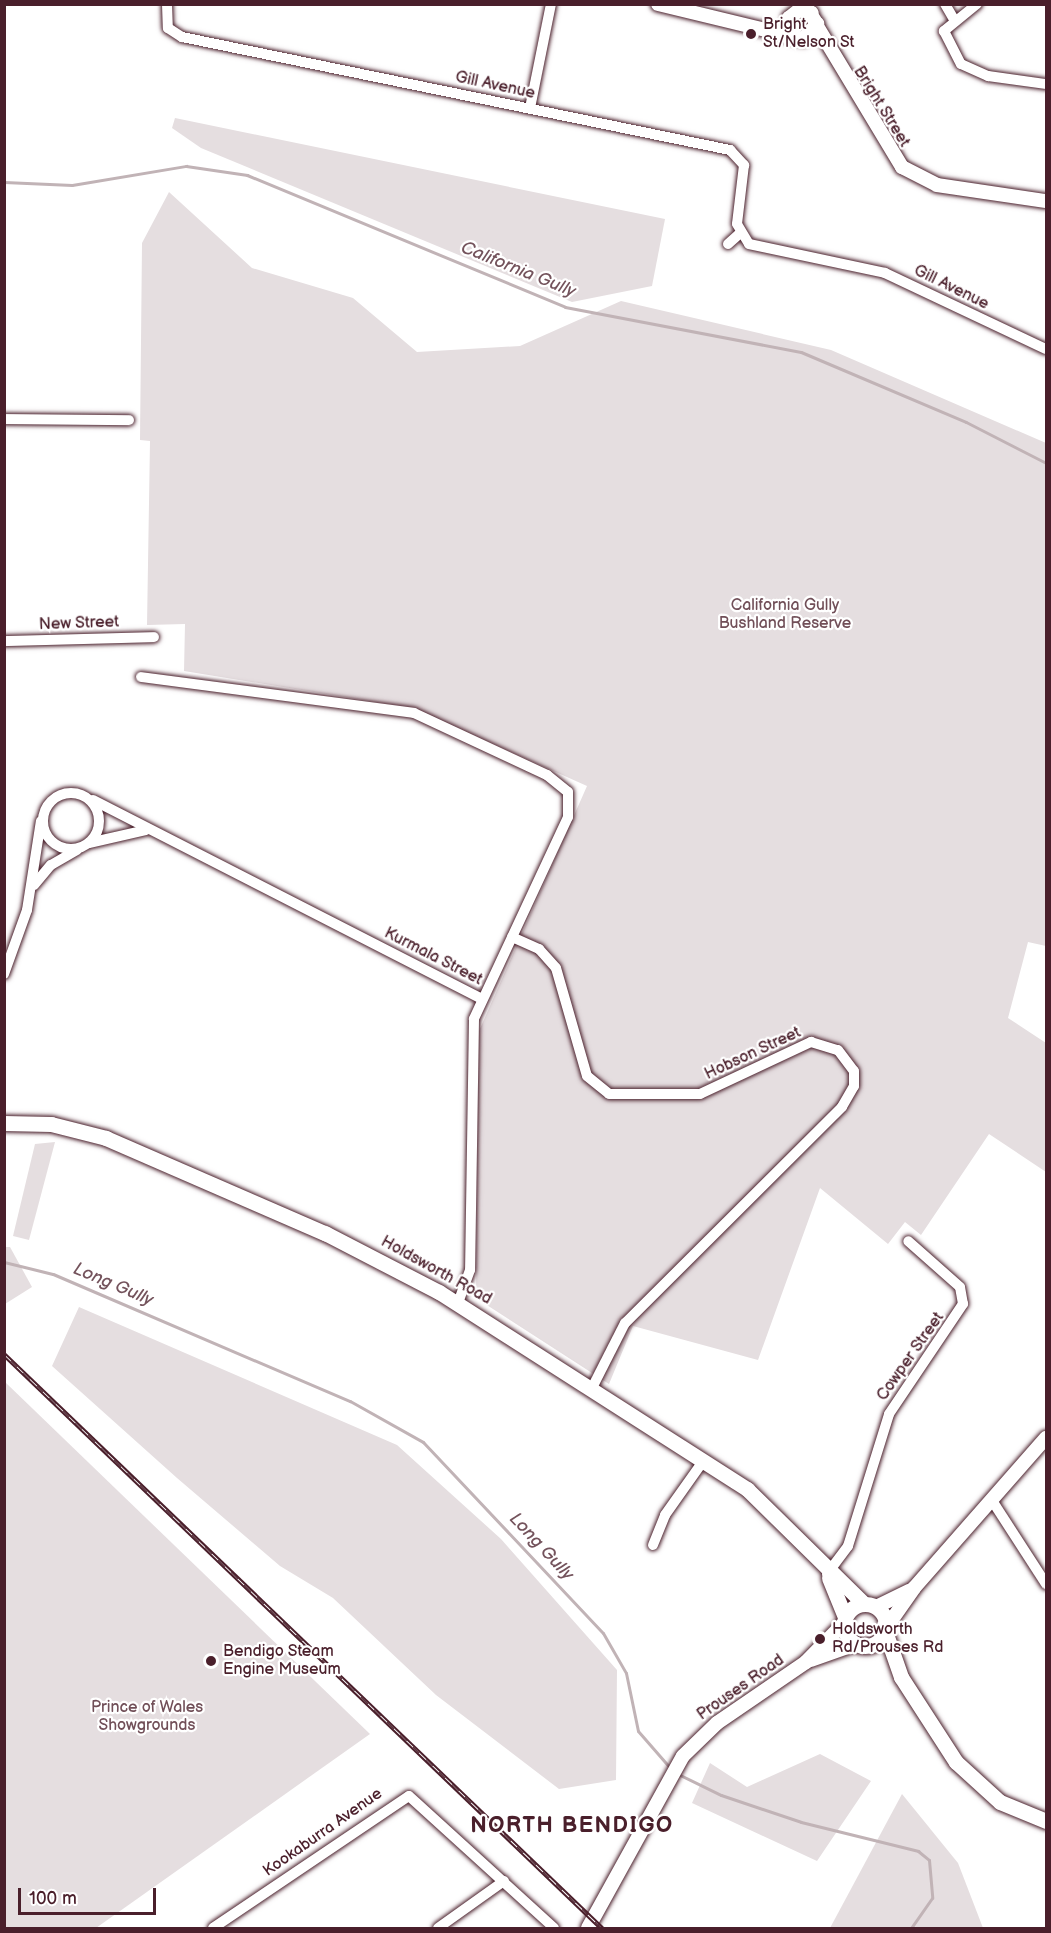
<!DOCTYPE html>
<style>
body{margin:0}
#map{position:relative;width:1051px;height:1933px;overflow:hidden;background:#fff;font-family:"Balsamiq Sans",sans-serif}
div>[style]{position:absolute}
.green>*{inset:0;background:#e5dee0}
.stream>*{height:3px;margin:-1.5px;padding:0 1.5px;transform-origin:1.5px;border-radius:1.5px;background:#c1b3b6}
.roads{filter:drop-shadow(0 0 2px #4a1f2b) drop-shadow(0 0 2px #4a1f2b)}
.minor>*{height:10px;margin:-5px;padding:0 5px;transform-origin:5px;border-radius:5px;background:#fff}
.minor>.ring{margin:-5px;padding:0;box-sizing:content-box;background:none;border:10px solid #fff;border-radius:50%}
.tertiary>*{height:14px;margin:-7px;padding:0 7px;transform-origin:7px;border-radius:7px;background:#fff}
.secondary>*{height:15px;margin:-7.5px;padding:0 7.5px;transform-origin:7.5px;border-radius:7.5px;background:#fff}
.secondary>.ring{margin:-7.5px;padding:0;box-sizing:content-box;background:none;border:15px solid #fff;border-radius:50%}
.rail>*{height:5px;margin-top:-2.5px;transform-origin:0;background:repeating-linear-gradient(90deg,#fff 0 9px,#4a1f2b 0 18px);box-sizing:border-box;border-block:2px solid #4a1f2b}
.dots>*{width:16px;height:16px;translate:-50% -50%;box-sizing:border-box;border:3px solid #fff;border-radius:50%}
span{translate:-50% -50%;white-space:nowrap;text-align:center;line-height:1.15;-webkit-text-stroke:4.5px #fff;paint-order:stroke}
.poi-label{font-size:16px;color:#4a1f2b}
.left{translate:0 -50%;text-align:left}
.street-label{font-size:16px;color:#4a1f2b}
.park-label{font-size:16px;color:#714f58}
.water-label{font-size:18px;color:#74535c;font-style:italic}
.district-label{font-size:22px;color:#4a1f2b;font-weight:700;letter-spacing:1.5px}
.frame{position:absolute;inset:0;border:6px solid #4a1f2b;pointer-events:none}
.scale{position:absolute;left:18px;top:1888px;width:138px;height:27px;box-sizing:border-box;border:3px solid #4a1f2b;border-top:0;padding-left:8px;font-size:18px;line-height:21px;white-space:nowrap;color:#4a1f2b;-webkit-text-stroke:4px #fff;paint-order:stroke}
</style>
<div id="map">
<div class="green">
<div style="clip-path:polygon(175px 118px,665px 219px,652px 286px,572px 302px,201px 148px,172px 128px)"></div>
<div style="clip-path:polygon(169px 192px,252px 268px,353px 298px,417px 352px,520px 346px,621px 301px,831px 350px,1046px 443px,1046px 946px,1028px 942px,1008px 1018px,1046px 1043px,1046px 1172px,989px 1134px,921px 1235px,905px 1222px,888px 1244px,820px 1188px,758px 1360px,633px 1326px,609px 1384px,476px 1298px,479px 1031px,587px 786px,413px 708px,184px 671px,185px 624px,147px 625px,150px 441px,140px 440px,142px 243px)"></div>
<div style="clip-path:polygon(55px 1142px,29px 1240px,13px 1236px,35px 1144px)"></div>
<div style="clip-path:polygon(4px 1247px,10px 1247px,32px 1287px,5px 1304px)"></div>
<div style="clip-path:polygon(79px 1307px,397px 1445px,501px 1539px,617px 1670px,616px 1780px,559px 1789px,436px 1695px,333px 1598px,280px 1566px,177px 1478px,52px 1366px)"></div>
<div style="clip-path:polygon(5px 1382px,370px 1734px,96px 1928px,5px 1928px)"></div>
<div style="clip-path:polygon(820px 1754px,871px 1781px,817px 1861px,692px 1803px,710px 1763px,747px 1787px)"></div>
<div style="clip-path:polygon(902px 1794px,958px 1863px,983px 1928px,830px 1928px)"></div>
</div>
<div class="stream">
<div style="left:4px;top:182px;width:68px;rotate:2.5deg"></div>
<div style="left:72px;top:185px;width:116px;rotate:-9.5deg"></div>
<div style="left:186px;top:166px;width:62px;rotate:8.4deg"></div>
<div style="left:247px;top:175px;width:344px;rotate:22.5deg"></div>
<div style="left:565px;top:307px;width:240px;rotate:10.8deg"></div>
<div style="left:801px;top:352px;width:179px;rotate:23deg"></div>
<div style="left:966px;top:422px;width:90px;rotate:27.1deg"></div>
<div style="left:4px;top:1262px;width:50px;rotate:13.8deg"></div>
<div style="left:53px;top:1274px;width:323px;rotate:23.2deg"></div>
<div style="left:350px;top:1401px;width:84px;rotate:29.3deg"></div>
<div style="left:423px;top:1442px;width:262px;rotate:46.7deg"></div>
<div style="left:603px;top:1633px;width:46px;rotate:60.1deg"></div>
<div style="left:626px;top:1673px;width:59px;rotate:78.3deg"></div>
<div style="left:638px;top:1731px;width:52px;rotate:48.9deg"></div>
<div style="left:678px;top:1774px;width:48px;rotate:26deg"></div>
<div style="left:721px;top:1795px;width:84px;rotate:18.6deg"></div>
<div style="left:801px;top:1822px;width:121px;rotate:13.9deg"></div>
<div style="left:918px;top:1851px;width:14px;rotate:39deg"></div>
<div style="left:929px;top:1860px;width:38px;rotate:85deg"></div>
<div style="left:932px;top:1898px;width:37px;rotate:125deg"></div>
</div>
<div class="roads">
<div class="minor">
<div style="left:167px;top:4px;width:24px;rotate:88deg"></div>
<div style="left:168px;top:28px;width:17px;rotate:33deg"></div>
<div style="left:182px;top:37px;width:560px;rotate:11.65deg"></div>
<div style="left:730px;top:150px;width:21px;rotate:47deg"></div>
<div style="left:744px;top:165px;width:59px;rotate:96.8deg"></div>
<div style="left:737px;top:224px;width:23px;rotate:59deg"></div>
<div style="left:749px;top:244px;width:139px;rotate:12deg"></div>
<div style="left:885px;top:273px;width:178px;rotate:25.3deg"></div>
<div style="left:945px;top:4px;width:16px;rotate:60deg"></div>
<div style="left:977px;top:4px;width:43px;rotate:140.7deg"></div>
<div style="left:944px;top:31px;width:37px;rotate:63deg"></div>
<div style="left:961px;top:64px;width:30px;rotate:24deg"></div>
<div style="left:988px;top:76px;width:59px;rotate:7.9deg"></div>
<div style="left:530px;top:108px;width:106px;rotate:-78.6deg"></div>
<div style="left:728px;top:244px;width:15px;rotate:-42deg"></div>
<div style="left:4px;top:419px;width:125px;rotate:0.5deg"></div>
<div style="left:4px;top:641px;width:150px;rotate:-1.5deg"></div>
<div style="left:141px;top:677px;width:275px;rotate:7.5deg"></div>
<div style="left:414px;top:713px;width:147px;rotate:25deg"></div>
<div style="left:547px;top:775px;width:27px;rotate:39deg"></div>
<div style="left:568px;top:792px;width:25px;rotate:90deg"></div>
<div style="left:568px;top:817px;width:223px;rotate:115deg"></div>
<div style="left:474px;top:1019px;width:251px;rotate:90.9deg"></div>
<div style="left:470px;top:1270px;width:35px;rotate:110deg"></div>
<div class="ring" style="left:43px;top:793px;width:46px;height:46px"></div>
<div style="left:93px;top:800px;width:437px;rotate:27.1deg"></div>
<div style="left:89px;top:843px;width:58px;rotate:-12.8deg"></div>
<div style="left:34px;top:885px;width:26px;rotate:-50deg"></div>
<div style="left:51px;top:865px;width:30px;rotate:-30deg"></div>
<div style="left:512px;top:937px;width:30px;rotate:24deg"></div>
<div style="left:539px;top:949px;width:25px;rotate:48deg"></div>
<div style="left:556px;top:968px;width:112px;rotate:74deg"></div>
<div style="left:587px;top:1076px;width:28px;rotate:39deg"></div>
<div style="left:609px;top:1094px;width:91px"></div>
<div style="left:700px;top:1094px;width:123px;rotate:-25.1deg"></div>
<div style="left:811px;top:1042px;width:28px;rotate:17deg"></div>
<div style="left:838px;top:1050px;width:26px;rotate:53deg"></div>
<div style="left:854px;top:1071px;width:15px;rotate:90deg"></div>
<div style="left:854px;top:1086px;width:24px;rotate:120deg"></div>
<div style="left:842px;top:1107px;width:306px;rotate:135.1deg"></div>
<div style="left:625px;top:1323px;width:73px;rotate:116.9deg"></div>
<div style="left:4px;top:974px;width:68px;rotate:-70.2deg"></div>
<div style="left:27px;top:910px;width:90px;rotate:-81.1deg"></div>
<div style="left:993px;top:1502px;width:98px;rotate:57.1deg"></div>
<div style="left:653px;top:1545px;width:32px;rotate:-68deg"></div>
<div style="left:665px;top:1515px;width:67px;rotate:-54.7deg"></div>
<div style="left:827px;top:1574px;width:35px;rotate:-53deg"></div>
<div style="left:848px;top:1546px;width:138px;rotate:-72.7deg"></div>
<div style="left:889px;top:1414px;width:133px;rotate:-56.1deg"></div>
<div style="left:963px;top:1304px;width:17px;rotate:-100deg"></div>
<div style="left:960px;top:1287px;width:69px;rotate:-138.5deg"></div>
<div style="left:213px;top:1928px;width:236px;rotate:-34deg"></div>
<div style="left:409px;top:1796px;width:196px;rotate:42.3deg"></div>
<div style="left:438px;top:1928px;width:81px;rotate:-35.5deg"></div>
</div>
<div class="tertiary">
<div style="left:658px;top:4px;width:149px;rotate:13.6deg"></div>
<div style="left:803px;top:39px;width:21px;rotate:-47deg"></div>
<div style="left:817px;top:24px;width:24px;rotate:-123deg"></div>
<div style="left:817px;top:26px;width:165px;rotate:58.9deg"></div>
<div style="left:902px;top:167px;width:39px;rotate:27deg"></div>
<div style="left:937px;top:185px;width:110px;rotate:8.4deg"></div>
<div style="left:795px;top:37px;width:20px;rotate:-108deg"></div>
<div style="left:789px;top:18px;width:13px;rotate:-39deg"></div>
<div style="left:799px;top:10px;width:13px;rotate:13deg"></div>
<div style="left:876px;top:1607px;width:37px;rotate:-26deg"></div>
<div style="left:886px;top:1628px;width:49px;rotate:-55deg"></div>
<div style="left:914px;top:1588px;width:200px;rotate:-48.7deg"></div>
<div style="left:811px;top:1660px;width:48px;rotate:-19.6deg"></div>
<div style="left:588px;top:1928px;width:196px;rotate:-61.1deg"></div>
<div style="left:683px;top:1756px;width:47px;rotate:-44.1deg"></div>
<div style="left:717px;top:1723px;width:108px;rotate:-34.4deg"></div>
<div style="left:806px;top:1662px;width:54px;rotate:-45.7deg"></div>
</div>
<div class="secondary">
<div style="left:4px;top:1123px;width:47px;rotate:1.2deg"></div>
<div style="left:51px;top:1124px;width:57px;rotate:14.3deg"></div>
<div style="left:106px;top:1138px;width:239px;rotate:23.5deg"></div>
<div style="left:325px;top:1233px;width:128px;rotate:27.4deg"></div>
<div style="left:439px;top:1292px;width:366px;rotate:32.6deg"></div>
<div style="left:747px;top:1489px;width:164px;rotate:44.5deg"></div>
<div style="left:829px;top:1578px;width:42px;rotate:67.7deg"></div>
<div class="ring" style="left:844px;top:1604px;width:27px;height:27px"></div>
<div style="left:885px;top:1631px;width:49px;rotate:70.8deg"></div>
<div style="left:901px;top:1677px;width:101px;rotate:57.1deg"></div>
<div style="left:956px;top:1762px;width:59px;rotate:42.3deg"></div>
<div style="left:1000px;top:1802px;width:50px;rotate:22.4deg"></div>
</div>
</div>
<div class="rail">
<div style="left:4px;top:1354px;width:829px;rotate:43.83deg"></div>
</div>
<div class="dots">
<div style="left:751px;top:34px;background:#4a1f2b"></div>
<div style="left:820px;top:1639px;background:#4a1f2b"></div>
<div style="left:211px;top:1661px;background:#4a1f2b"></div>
</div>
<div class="poi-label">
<span class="left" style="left:763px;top:34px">Bright<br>St/Nelson St</span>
<span class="left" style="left:832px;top:1639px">Holdsworth<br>Rd/Prouses Rd</span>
<span class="left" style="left:223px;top:1661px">Bendigo Steam<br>Engine Museum</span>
</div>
<div class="street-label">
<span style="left:495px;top:86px;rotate:12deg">Gill Avenue</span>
<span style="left:881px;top:107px;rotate:58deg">Bright Street</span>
<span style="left:951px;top:288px;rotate:26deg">Gill Avenue</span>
<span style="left:79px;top:624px;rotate:-2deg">New Street</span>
<span style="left:433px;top:957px;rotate:27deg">Kurmala Street</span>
<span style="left:753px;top:1054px;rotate:-25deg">Hobson Street</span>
<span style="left:436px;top:1271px;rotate:29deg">Holdsworth Road</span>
<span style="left:911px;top:1357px;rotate:-55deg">Cowper Street</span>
<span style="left:741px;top:1688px;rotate:-35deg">Prouses Road</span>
<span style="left:323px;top:1833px;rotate:-35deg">Kookaburra Avenue</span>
</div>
<div class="park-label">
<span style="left:785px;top:615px">California Gully<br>Bushland Reserve</span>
<span style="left:147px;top:1717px">Prince of Wales<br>Showgrounds</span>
</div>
<div class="water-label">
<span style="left:518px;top:270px;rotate:22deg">California Gully</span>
<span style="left:113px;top:1285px;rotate:23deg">Long Gully</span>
<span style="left:541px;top:1547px;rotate:47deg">Long Gully</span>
</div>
<div class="district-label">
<span style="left:572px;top:1826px">NORTH BENDIGO</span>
</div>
<div class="frame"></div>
<div class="scale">100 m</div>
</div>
